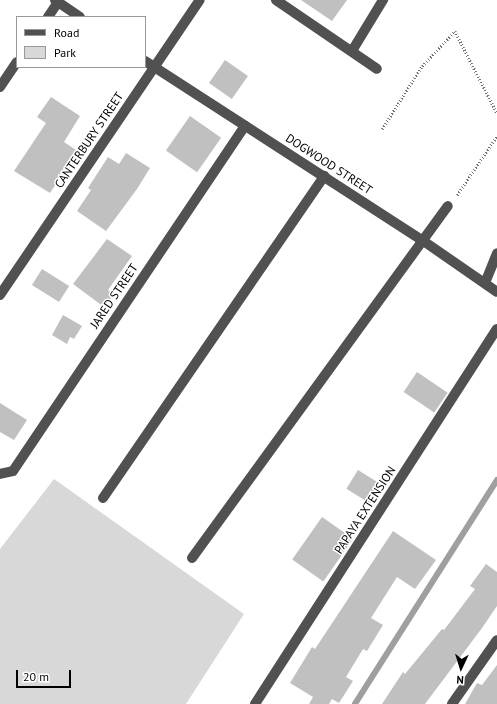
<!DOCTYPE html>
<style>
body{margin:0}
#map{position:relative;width:497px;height:704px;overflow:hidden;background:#fff;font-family:"PT Sans",sans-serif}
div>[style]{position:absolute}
.green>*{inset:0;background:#d8d8d8}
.stream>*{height:5.5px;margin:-2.75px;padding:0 2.75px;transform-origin:2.75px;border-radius:2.75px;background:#9f9f9f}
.building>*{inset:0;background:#c0c0c0;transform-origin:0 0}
.path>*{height:2.5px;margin-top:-1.25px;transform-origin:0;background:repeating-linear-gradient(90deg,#737373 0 1px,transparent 0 3px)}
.minor>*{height:10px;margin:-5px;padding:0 5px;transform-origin:5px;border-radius:5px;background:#515151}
span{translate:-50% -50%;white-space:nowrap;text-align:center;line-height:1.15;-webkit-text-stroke:3px #fff;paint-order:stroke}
.street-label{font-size:12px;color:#000}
.legend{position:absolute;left:16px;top:16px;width:130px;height:52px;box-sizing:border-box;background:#fff;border:1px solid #999;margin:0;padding:5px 7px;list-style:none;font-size:12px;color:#000}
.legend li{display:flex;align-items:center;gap:8px;height:20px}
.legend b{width:20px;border:1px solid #999}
.north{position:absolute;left:441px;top:648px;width:40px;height:40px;-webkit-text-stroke:3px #fff;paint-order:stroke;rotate:184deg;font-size:11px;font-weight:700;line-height:16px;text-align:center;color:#000}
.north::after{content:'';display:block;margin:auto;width:14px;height:18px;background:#000;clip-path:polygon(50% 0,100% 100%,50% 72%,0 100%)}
.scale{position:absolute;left:16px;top:670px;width:55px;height:18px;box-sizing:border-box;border:2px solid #000;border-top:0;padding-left:5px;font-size:12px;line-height:14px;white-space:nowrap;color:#000;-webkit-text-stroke:3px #fff;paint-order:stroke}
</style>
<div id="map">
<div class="green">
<div style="clip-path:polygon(54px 479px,244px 614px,186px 704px,0 704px,0 549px)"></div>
</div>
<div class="stream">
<div style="left:355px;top:704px;width:265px;rotate:-57.6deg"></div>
</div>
<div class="building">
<div style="clip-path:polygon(301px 0,347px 0,332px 21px)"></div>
<div style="left:225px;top:60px;width:28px;height:28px;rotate:35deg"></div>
<div style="clip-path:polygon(51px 97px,80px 116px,64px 142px,76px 150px,60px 174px,62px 175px,50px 193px,14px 171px,46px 123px,37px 117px)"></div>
<div style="left:190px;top:116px;width:38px;height:42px;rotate:35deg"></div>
<div style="clip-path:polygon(126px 153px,150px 168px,137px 189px,106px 231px,77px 211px,91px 190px,88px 188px,108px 157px,119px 164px)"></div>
<div style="clip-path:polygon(107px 239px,132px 256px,108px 290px,114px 294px,104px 307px,73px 284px)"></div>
<div style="left:42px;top:269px;width:32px;height:19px;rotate:32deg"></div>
<div style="clip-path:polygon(63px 315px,82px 326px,74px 339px,70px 337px,67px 344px,52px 335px)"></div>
<div style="left:417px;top:372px;width:37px;height:24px;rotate:34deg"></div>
<div style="clip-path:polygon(0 403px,27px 420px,14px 440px,0 432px)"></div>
<div style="left:358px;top:470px;width:28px;height:22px;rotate:32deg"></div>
<div style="left:322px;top:517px;width:38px;height:52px;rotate:35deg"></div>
<div style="clip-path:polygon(393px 531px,436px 560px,415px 589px,397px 577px,371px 618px,383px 625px,367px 651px,363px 649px,346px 677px,353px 681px,339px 703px,332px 699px,329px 704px,309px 704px,313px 697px,290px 683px,312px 647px,315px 649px)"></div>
<div style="clip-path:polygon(486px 564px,497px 572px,497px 606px,482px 628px,425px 704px,382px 704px,403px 672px,405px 674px,442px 629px,444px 630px,475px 589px,470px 586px)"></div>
<div style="clip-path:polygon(497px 665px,497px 704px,465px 704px,477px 683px,482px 685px)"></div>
</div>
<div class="path">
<div style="left:382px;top:129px;width:75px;rotate:-57.6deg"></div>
<div style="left:422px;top:66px;width:48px;rotate:-46.7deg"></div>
<div style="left:455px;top:31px;width:92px;rotate:62.9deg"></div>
<div style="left:457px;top:195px;width:71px;rotate:-55.9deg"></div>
</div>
<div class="minor">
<div style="left:55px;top:0;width:30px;rotate:34deg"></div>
<div style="left:276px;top:0;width:122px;rotate:34.3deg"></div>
<div style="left:48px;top:17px;width:18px;rotate:-56deg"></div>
<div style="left:352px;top:51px;width:60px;rotate:-58.7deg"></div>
<div style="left:145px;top:61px;width:330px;rotate:32.9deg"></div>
<div style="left:422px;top:240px;width:91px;rotate:34.7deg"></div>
<div style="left:0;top:87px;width:30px;rotate:-56deg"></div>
<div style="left:485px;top:283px;width:32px;rotate:-68deg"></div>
<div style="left:0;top:295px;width:356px;rotate:-55.9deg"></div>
<div style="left:0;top:474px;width:13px;rotate:-13deg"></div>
<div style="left:13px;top:471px;width:416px;rotate:-56.1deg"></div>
<div style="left:103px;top:498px;width:391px;rotate:-55.5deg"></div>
<div style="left:192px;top:558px;width:435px;rotate:-54deg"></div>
<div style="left:255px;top:704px;width:446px;rotate:-57.2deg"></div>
<div style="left:452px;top:704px;width:78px;rotate:-54.9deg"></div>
</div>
<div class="street-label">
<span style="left:89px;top:140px;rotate:-56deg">CANTERBURY STREET</span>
<span style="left:329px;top:164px;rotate:33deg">DOGWOOD STREET</span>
<span style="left:114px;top:296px;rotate:-56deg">JARED STREET</span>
<span style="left:365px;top:510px;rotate:-57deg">PAPAYA EXTENSION</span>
</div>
<ul class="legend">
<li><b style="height:5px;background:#515151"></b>Road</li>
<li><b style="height:11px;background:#d8d8d8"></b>Park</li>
</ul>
<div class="north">N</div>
<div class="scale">20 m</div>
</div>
